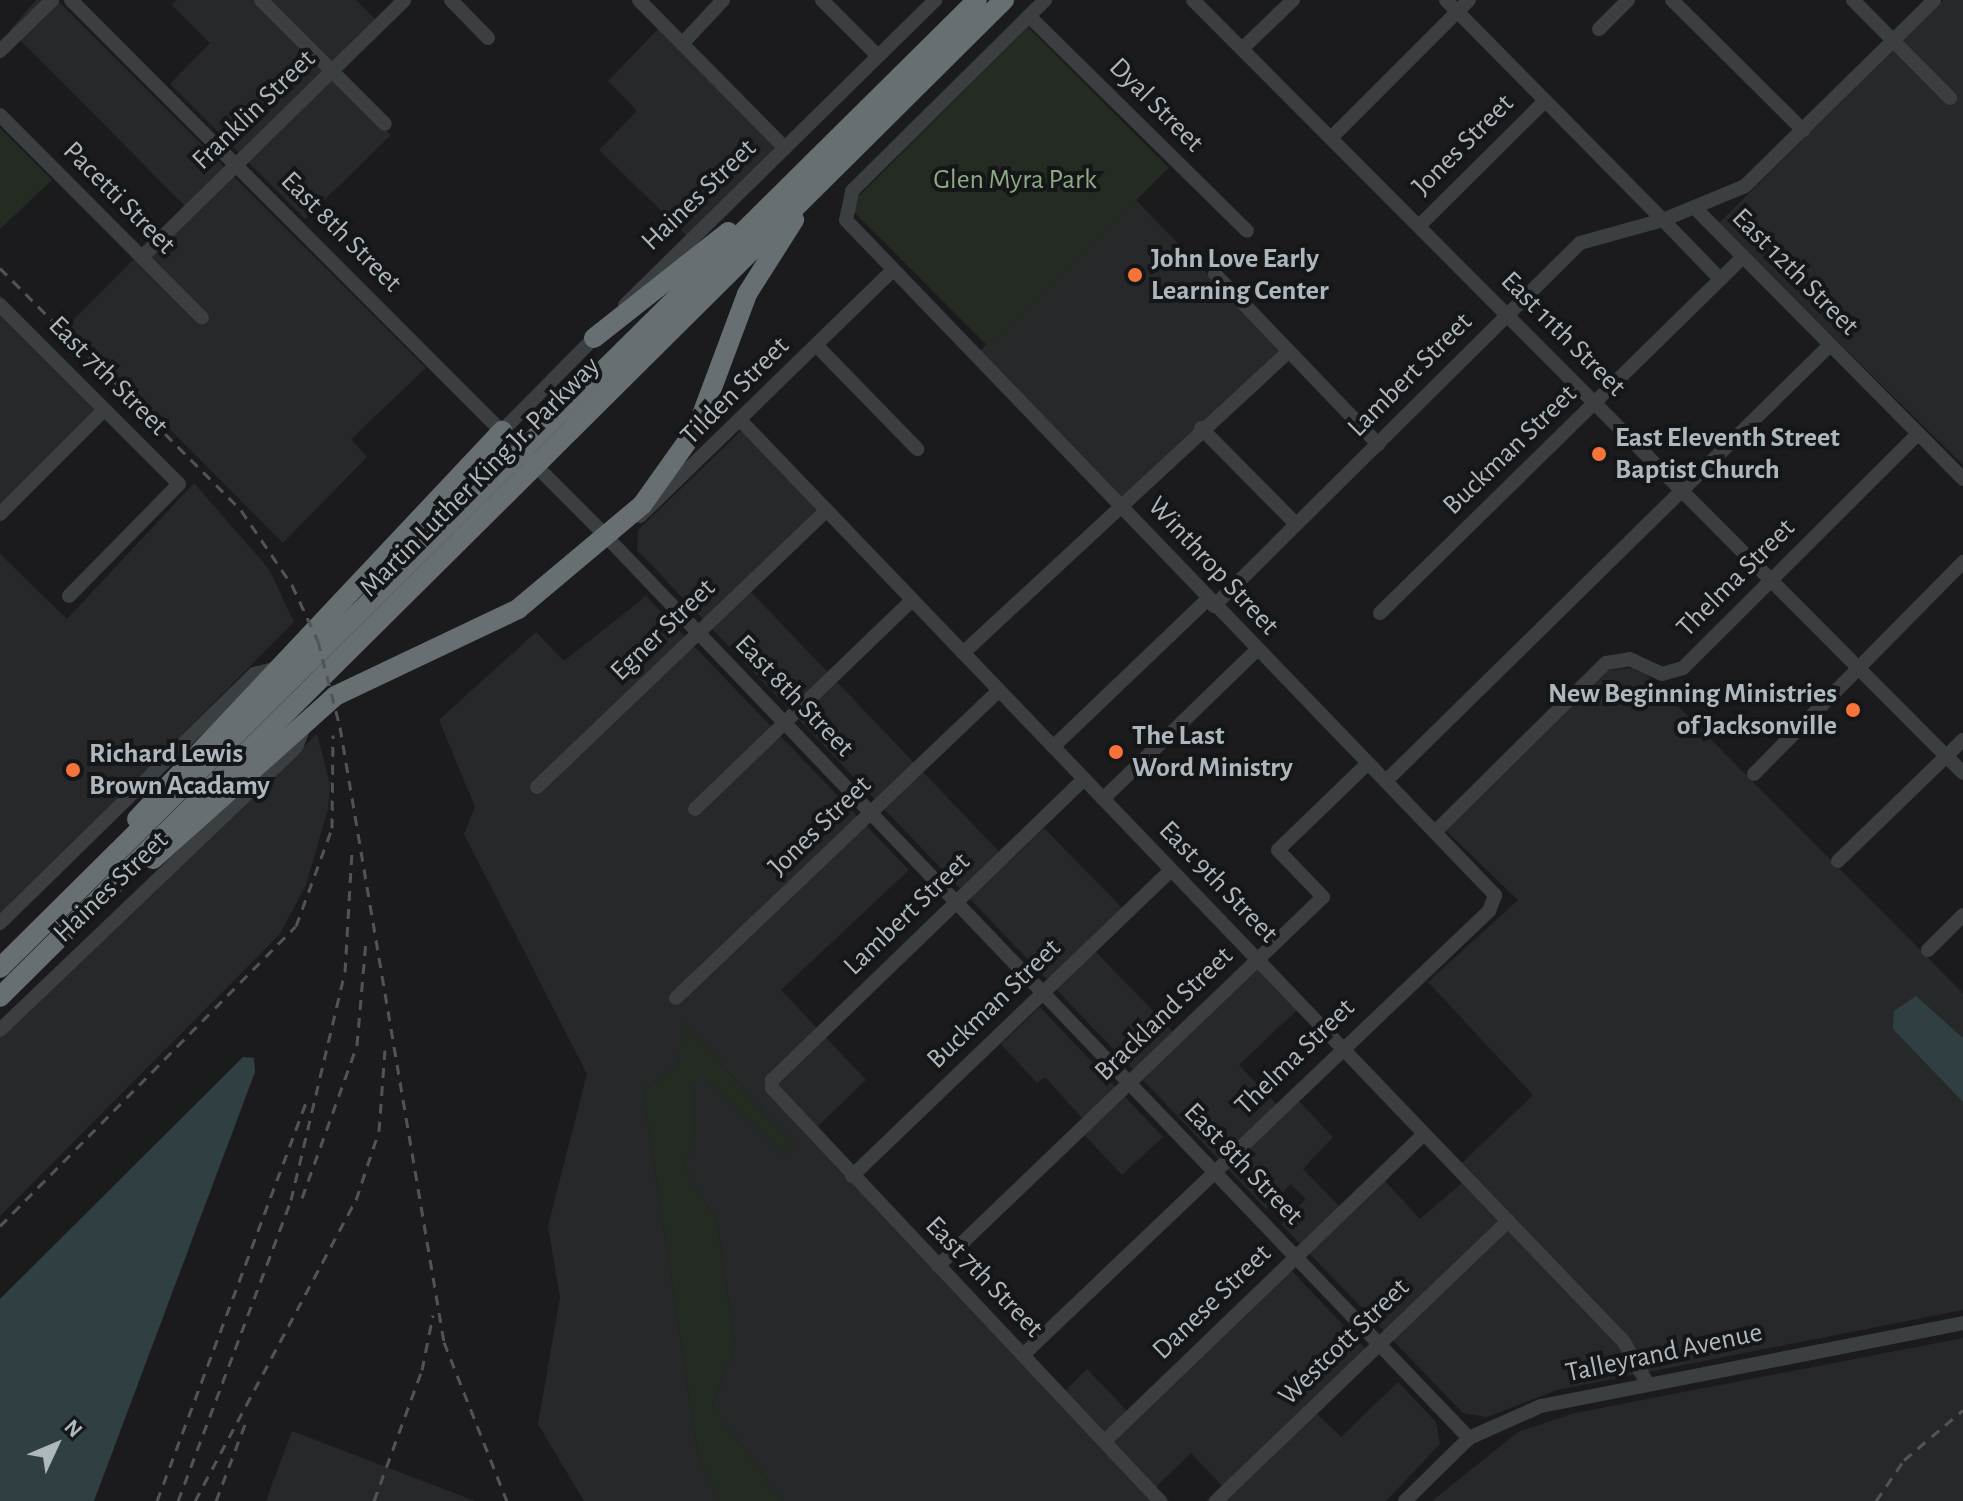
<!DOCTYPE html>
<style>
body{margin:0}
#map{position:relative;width:1963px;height:1501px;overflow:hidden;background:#1b1b1d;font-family:"Alegreya Sans",sans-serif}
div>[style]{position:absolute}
.built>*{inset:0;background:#26282a;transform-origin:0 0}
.green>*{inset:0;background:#242b22;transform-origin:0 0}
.water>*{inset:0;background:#304042}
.minor>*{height:14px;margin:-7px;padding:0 7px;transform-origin:7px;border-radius:7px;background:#3b3f42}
.highway>*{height:20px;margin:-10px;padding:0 10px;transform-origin:10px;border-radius:10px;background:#676f73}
.rail>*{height:3px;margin-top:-1.5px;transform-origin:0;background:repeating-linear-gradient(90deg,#4e5457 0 10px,transparent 0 18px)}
.dots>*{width:22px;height:22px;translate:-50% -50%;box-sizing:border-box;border:4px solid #151618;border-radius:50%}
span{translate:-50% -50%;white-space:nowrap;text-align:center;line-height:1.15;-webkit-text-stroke:8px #151618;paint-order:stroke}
.street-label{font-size:28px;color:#adb7bd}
.park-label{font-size:28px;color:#8ea884}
.poi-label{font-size:28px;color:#adb7bd;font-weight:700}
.left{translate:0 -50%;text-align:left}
.right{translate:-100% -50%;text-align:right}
.north{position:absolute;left:16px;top:1405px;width:80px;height:80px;-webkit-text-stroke:6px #151618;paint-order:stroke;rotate:46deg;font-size:22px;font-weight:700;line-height:32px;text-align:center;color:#adb7bd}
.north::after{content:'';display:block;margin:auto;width:28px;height:36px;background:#adb7bd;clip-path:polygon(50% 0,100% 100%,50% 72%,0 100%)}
</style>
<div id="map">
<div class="built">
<div style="clip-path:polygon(36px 0,57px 0,426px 368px,351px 439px,367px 457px,283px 543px,67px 326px,186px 207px,10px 30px)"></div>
<div style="clip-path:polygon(177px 0,356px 0,376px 20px,324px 71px,391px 135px,305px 219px,170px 84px,210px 43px,172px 5px)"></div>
<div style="clip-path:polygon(1943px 0,1963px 0,1963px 465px,1718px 224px)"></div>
<div style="clip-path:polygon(659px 28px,778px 147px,687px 236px,599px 150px,637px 111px,608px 81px)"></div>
<div style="left:1136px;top:200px;width:210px;height:218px;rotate:46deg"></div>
<div style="clip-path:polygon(0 295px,105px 401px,0 505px)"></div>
<div style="clip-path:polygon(741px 431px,826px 519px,750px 591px,1009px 862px,1044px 828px,1131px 917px,1096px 952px,1181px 1040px,1256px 968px,1297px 1010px,1239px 1065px,1284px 1112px,1298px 1100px,1333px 1137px,1303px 1169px,1348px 1215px,1384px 1180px,1420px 1219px,1471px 1175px,1461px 1164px,1533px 1095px,1428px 982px,1518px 900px,1446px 831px,1604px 671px,1639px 667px,1963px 993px,1963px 1310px,1557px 1390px,1487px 1417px,1463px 1413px,1281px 1224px,1306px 1199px,1291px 1184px,1266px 1209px,637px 550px,638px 530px)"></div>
<div style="clip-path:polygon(194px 483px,269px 569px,294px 622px,0 918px,0 554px,67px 619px)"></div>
<div style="clip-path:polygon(646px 596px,909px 870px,781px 990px,866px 1080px,814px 1130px,1064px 1392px,1087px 1369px,1135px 1419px,1291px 1270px,1366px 1349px,1308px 1405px,1341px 1437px,1398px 1382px,1436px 1422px,1440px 1444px,1386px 1501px,1206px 1501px,1222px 1486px,1191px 1453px,1156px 1487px,1169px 1501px,783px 1501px,712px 1405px,735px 1346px,717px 1221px,683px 1166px,695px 1145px,694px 1080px,705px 1080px,782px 1154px,796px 1147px,683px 1022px,679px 1062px,643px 1091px,698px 1455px,718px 1501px,584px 1501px,538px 1424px,560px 1298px,548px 1226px,587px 1074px,464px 834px,475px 807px,439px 720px,536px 632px,564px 661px)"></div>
<div style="clip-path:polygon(317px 734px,330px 784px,328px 809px,306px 885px,280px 934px,0 1216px,0 1037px)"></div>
<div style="clip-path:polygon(1040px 1007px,1163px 1137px,1122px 1175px,1075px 1125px,1083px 1119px,1045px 1077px,1037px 1083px,1001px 1044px)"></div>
<div style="clip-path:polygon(1963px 1338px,1963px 1501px,1432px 1501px,1518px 1432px,1575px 1413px)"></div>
<div style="clip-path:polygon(292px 1431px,475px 1501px,266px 1501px)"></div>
</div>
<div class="green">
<div style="left:1028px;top:27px;width:199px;height:254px;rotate:45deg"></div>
<div style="clip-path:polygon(0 128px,52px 180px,0 229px)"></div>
<div style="clip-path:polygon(682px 1021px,796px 1147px,782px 1154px,705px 1080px,694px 1080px,695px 1145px,683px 1166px,717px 1221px,735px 1346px,712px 1405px,783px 1501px,718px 1501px,698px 1455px,643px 1091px,679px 1062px)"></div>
</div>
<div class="water">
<div style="clip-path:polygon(1916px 996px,1963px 1038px,1963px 1102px,1893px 1029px,1894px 1011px)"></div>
<div style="clip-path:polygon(243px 1057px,254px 1058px,255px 1072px,94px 1501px,0 1501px,0 1299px)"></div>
</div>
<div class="minor">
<div style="left:71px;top:0;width:749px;rotate:45.05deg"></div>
<div style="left:600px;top:530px;width:1257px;rotate:46.26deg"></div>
<div style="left:261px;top:0;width:175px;rotate:45deg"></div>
<div style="left:451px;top:0;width:53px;rotate:45.8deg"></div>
<div style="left:639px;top:0;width:208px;rotate:45.4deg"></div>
<div style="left:822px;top:0;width:79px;rotate:45deg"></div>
<div style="left:1193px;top:0;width:1091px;rotate:45.11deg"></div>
<div style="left:1446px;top:0;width:309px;rotate:45.4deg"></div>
<div style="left:1663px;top:220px;width:89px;rotate:-22.5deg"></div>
<div style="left:1745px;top:186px;width:265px;rotate:-44.5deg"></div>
<div style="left:1672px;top:0;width:185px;rotate:44.8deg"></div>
<div style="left:1853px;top:0;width:138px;rotate:45.3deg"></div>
<div style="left:1029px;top:16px;width:306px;rotate:44.6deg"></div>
<div style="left:1599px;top:29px;width:41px;rotate:-45deg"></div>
<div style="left:682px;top:44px;width:60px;rotate:-47deg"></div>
<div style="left:1242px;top:49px;width:71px;rotate:-43.9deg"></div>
<div style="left:0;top:51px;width:73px;rotate:-44.4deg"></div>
<div style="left:0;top:115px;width:286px;rotate:45.1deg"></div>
<div style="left:1331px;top:138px;width:195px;rotate:-45deg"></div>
<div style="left:1696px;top:209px;width:380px;rotate:45.3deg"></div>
<div style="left:1419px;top:226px;width:177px;rotate:-44.8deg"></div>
<div style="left:142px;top:257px;width:367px;rotate:-44.4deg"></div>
<div style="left:1215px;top:274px;width:236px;rotate:46.2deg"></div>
<div style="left:0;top:305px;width:253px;rotate:45deg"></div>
<div style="left:179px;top:484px;width:157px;rotate:134.5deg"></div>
<div style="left:625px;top:305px;width:435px;rotate:-44.5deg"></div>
<div style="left:817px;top:346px;width:144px;rotate:45.8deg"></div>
<div style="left:743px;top:423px;width:1273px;rotate:46.21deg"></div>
<div style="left:1624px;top:1342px;width:47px;rotate:60.7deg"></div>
<div style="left:1201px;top:428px;width:135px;rotate:45.3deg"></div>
<div style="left:502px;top:431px;width:139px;rotate:-45.3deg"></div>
<div style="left:0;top:514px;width:147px;rotate:-45deg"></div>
<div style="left:640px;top:516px;width:351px;rotate:-44.2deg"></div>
<div style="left:1214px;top:606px;width:515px;rotate:-44.76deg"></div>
<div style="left:1580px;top:243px;width:86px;rotate:-15.5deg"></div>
<div style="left:1663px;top:220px;width:82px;rotate:46deg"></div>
<div style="left:1380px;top:613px;width:508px;rotate:-44.44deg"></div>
<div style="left:963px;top:653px;width:444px;rotate:-42.8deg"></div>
<div style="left:1053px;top:747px;width:214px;rotate:-43.7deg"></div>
<div style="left:1754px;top:774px;width:298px;rotate:-45.4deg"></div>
<div style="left:1084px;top:779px;width:434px;rotate:136deg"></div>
<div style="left:772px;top:1080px;width:8px;rotate:90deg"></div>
<div style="left:772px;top:1088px;width:567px;rotate:46.79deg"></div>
<div style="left:1386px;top:781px;width:622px;rotate:-44.48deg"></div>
<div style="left:537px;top:787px;width:400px;rotate:-43.7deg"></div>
<div style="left:1103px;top:799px;width:214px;rotate:-44.1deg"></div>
<div style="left:695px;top:809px;width:301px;rotate:-43.9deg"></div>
<div style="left:1436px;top:831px;width:239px;rotate:-44.7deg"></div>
<div style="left:1606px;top:663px;width:24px;rotate:-9deg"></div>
<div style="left:1630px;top:659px;width:35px;rotate:25deg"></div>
<div style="left:1662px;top:674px;width:22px;rotate:-16deg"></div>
<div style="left:1683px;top:668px;width:332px;rotate:-44.9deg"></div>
<div style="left:1838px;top:861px;width:174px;rotate:-44.1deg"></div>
<div style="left:0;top:923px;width:356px;rotate:-44.4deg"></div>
<div style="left:254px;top:674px;width:30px;rotate:-14deg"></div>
<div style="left:1928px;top:950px;width:49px;rotate:-45deg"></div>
<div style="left:676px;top:998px;width:446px;rotate:-43.6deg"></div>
<div style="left:0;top:1030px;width:410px;rotate:-43.7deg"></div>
<div style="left:296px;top:747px;width:27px;rotate:-68deg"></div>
<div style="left:852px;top:1176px;width:442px;rotate:-43.8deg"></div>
<div style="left:938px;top:1266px;width:533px;rotate:-43.78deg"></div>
<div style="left:1323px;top:897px;width:65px;rotate:-133.8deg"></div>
<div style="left:1278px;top:850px;width:124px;rotate:-44deg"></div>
<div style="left:1023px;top:1355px;width:644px;rotate:-43.62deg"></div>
<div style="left:1489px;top:911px;width:17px;rotate:-69deg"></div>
<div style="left:1495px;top:895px;width:936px;rotate:-133.88deg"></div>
<div style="left:846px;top:220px;width:30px;rotate:-78deg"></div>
<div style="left:852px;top:191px;width:272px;rotate:-44.7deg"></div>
<div style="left:1105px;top:1441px;width:443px;rotate:-43.9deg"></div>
<div style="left:1216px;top:1501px;width:405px;rotate:-43.8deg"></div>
<div style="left:1405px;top:1501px;width:90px;rotate:-44.5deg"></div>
<div style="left:1469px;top:1438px;width:79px;rotate:-24deg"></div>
<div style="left:1541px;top:1406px;width:430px;rotate:-11.1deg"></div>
</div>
<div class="highway">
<div style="left:594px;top:338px;width:171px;rotate:-38.3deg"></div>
<div style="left:137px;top:819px;width:533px;rotate:-46.75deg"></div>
<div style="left:153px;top:859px;width:244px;rotate:-41.8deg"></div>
<div style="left:335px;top:696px;width:203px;rotate:-25.4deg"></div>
<div style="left:518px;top:609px;width:162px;rotate:-40deg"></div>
<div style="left:642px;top:505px;width:95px;rotate:-54.5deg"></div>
<div style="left:697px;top:428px;width:143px;rotate:-69.5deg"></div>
<div style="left:747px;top:294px;width:88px;rotate:-57.6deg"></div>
<div style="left:0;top:968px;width:1375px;rotate:-44.73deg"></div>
<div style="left:0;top:997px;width:1415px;rotate:-44.8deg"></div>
</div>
<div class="rail">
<div style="left:0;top:268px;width:342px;rotate:45.1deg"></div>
<div style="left:241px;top:510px;width:91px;rotate:55.8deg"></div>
<div style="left:292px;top:585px;width:62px;rotate:65.1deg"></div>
<div style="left:318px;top:641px;width:89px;rotate:75.7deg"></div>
<div style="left:340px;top:727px;width:624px;rotate:80.4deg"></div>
<div style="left:444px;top:1342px;width:171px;rotate:68.4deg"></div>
<div style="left:302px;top:1198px;width:163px;rotate:-70.2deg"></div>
<div style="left:357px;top:1045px;width:105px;rotate:-85.1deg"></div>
<div style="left:0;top:1226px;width:421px;rotate:-45.4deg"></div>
<div style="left:296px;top:926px;width:104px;rotate:-69.8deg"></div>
<div style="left:332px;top:828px;width:93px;rotate:-89.4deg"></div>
<div style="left:157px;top:1501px;width:428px;rotate:-69.5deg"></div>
<div style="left:178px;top:1501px;width:322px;rotate:-69.4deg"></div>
<div style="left:291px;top:1200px;width:234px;rotate:-76.7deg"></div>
<div style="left:345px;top:972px;width:120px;rotate:-86.7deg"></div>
<div style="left:195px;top:1501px;width:341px;rotate:-61.9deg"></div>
<div style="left:356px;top:1200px;width:73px;rotate:-71.6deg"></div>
<div style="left:379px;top:1131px;width:81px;rotate:-85.8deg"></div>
<div style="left:216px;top:1501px;width:88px;rotate:-69.3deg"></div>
<div style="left:374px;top:1501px;width:140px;rotate:-69.9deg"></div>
<div style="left:422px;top:1370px;width:56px;rotate:-78.7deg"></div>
<div style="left:1876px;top:1501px;width:50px;rotate:-55.7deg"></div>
<div style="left:1904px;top:1460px;width:77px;rotate:-40.3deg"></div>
</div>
<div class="dots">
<div style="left:1135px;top:275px;background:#f67439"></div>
<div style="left:1599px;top:454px;background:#f67439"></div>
<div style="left:1853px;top:710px;background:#f67439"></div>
<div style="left:1116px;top:752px;background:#f67439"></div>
<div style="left:73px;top:770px;background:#f67439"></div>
</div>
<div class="street-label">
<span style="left:1156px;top:105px;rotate:45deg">Dyal Street</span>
<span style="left:254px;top:110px;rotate:-44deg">Franklin Street</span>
<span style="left:1463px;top:145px;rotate:-45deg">Jones Street</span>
<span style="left:699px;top:195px;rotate:-44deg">Haines Street</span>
<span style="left:119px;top:198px;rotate:45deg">Pacetti Street</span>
<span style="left:341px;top:232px;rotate:45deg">East 8th Street</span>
<span style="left:1795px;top:272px;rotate:45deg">East 12th Street</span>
<span style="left:1563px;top:334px;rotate:45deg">East 11th Street</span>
<span style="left:1410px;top:375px;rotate:-45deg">Lambert Street</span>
<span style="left:108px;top:376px;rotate:45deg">East 7th Street</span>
<span style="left:735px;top:391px;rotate:-45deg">Tilden Street</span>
<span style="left:1510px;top:450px;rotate:-44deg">Buckman Street</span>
<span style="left:480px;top:477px;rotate:-45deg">Martin Luther King Jr. Parkway</span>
<span style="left:1213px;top:566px;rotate:47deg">Winthrop Street</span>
<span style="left:1736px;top:578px;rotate:-45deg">Thelma Street</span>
<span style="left:663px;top:630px;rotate:-44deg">Egner Street</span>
<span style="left:794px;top:696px;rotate:46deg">East 8th Street</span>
<span style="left:820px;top:826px;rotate:-44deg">Jones Street</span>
<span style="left:1218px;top:882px;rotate:46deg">East 9th Street</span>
<span style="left:111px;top:887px;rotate:-44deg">Haines Street</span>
<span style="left:907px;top:914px;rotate:-44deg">Lambert Street</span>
<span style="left:994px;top:1004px;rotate:-44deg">Buckman Street</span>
<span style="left:1164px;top:1014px;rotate:-44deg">Brackland Street</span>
<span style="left:1295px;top:1057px;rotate:-44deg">Thelma Street</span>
<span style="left:1243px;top:1164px;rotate:46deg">East 8th Street</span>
<span style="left:984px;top:1277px;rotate:46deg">East 7th Street</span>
<span style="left:1212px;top:1302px;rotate:-44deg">Danese Street</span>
<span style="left:1344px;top:1342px;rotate:-44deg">Westcott Street</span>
<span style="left:1664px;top:1353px;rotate:-12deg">Talleyrand Avenue</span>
</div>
<div class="park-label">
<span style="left:1015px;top:180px">Glen Myra Park</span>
</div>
<div class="poi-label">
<span class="left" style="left:1151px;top:275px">John Love Early<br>Learning Center</span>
<span class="left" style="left:1615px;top:454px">East Eleventh Street<br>Baptist Church</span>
<span class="right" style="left:1837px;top:710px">New Beginning Ministries<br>of Jacksonville</span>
<span class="left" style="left:1132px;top:752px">The Last<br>Word Ministry</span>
<span class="left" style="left:89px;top:770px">Richard Lewis<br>Brown Acadamy</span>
</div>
<div class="north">N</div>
</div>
